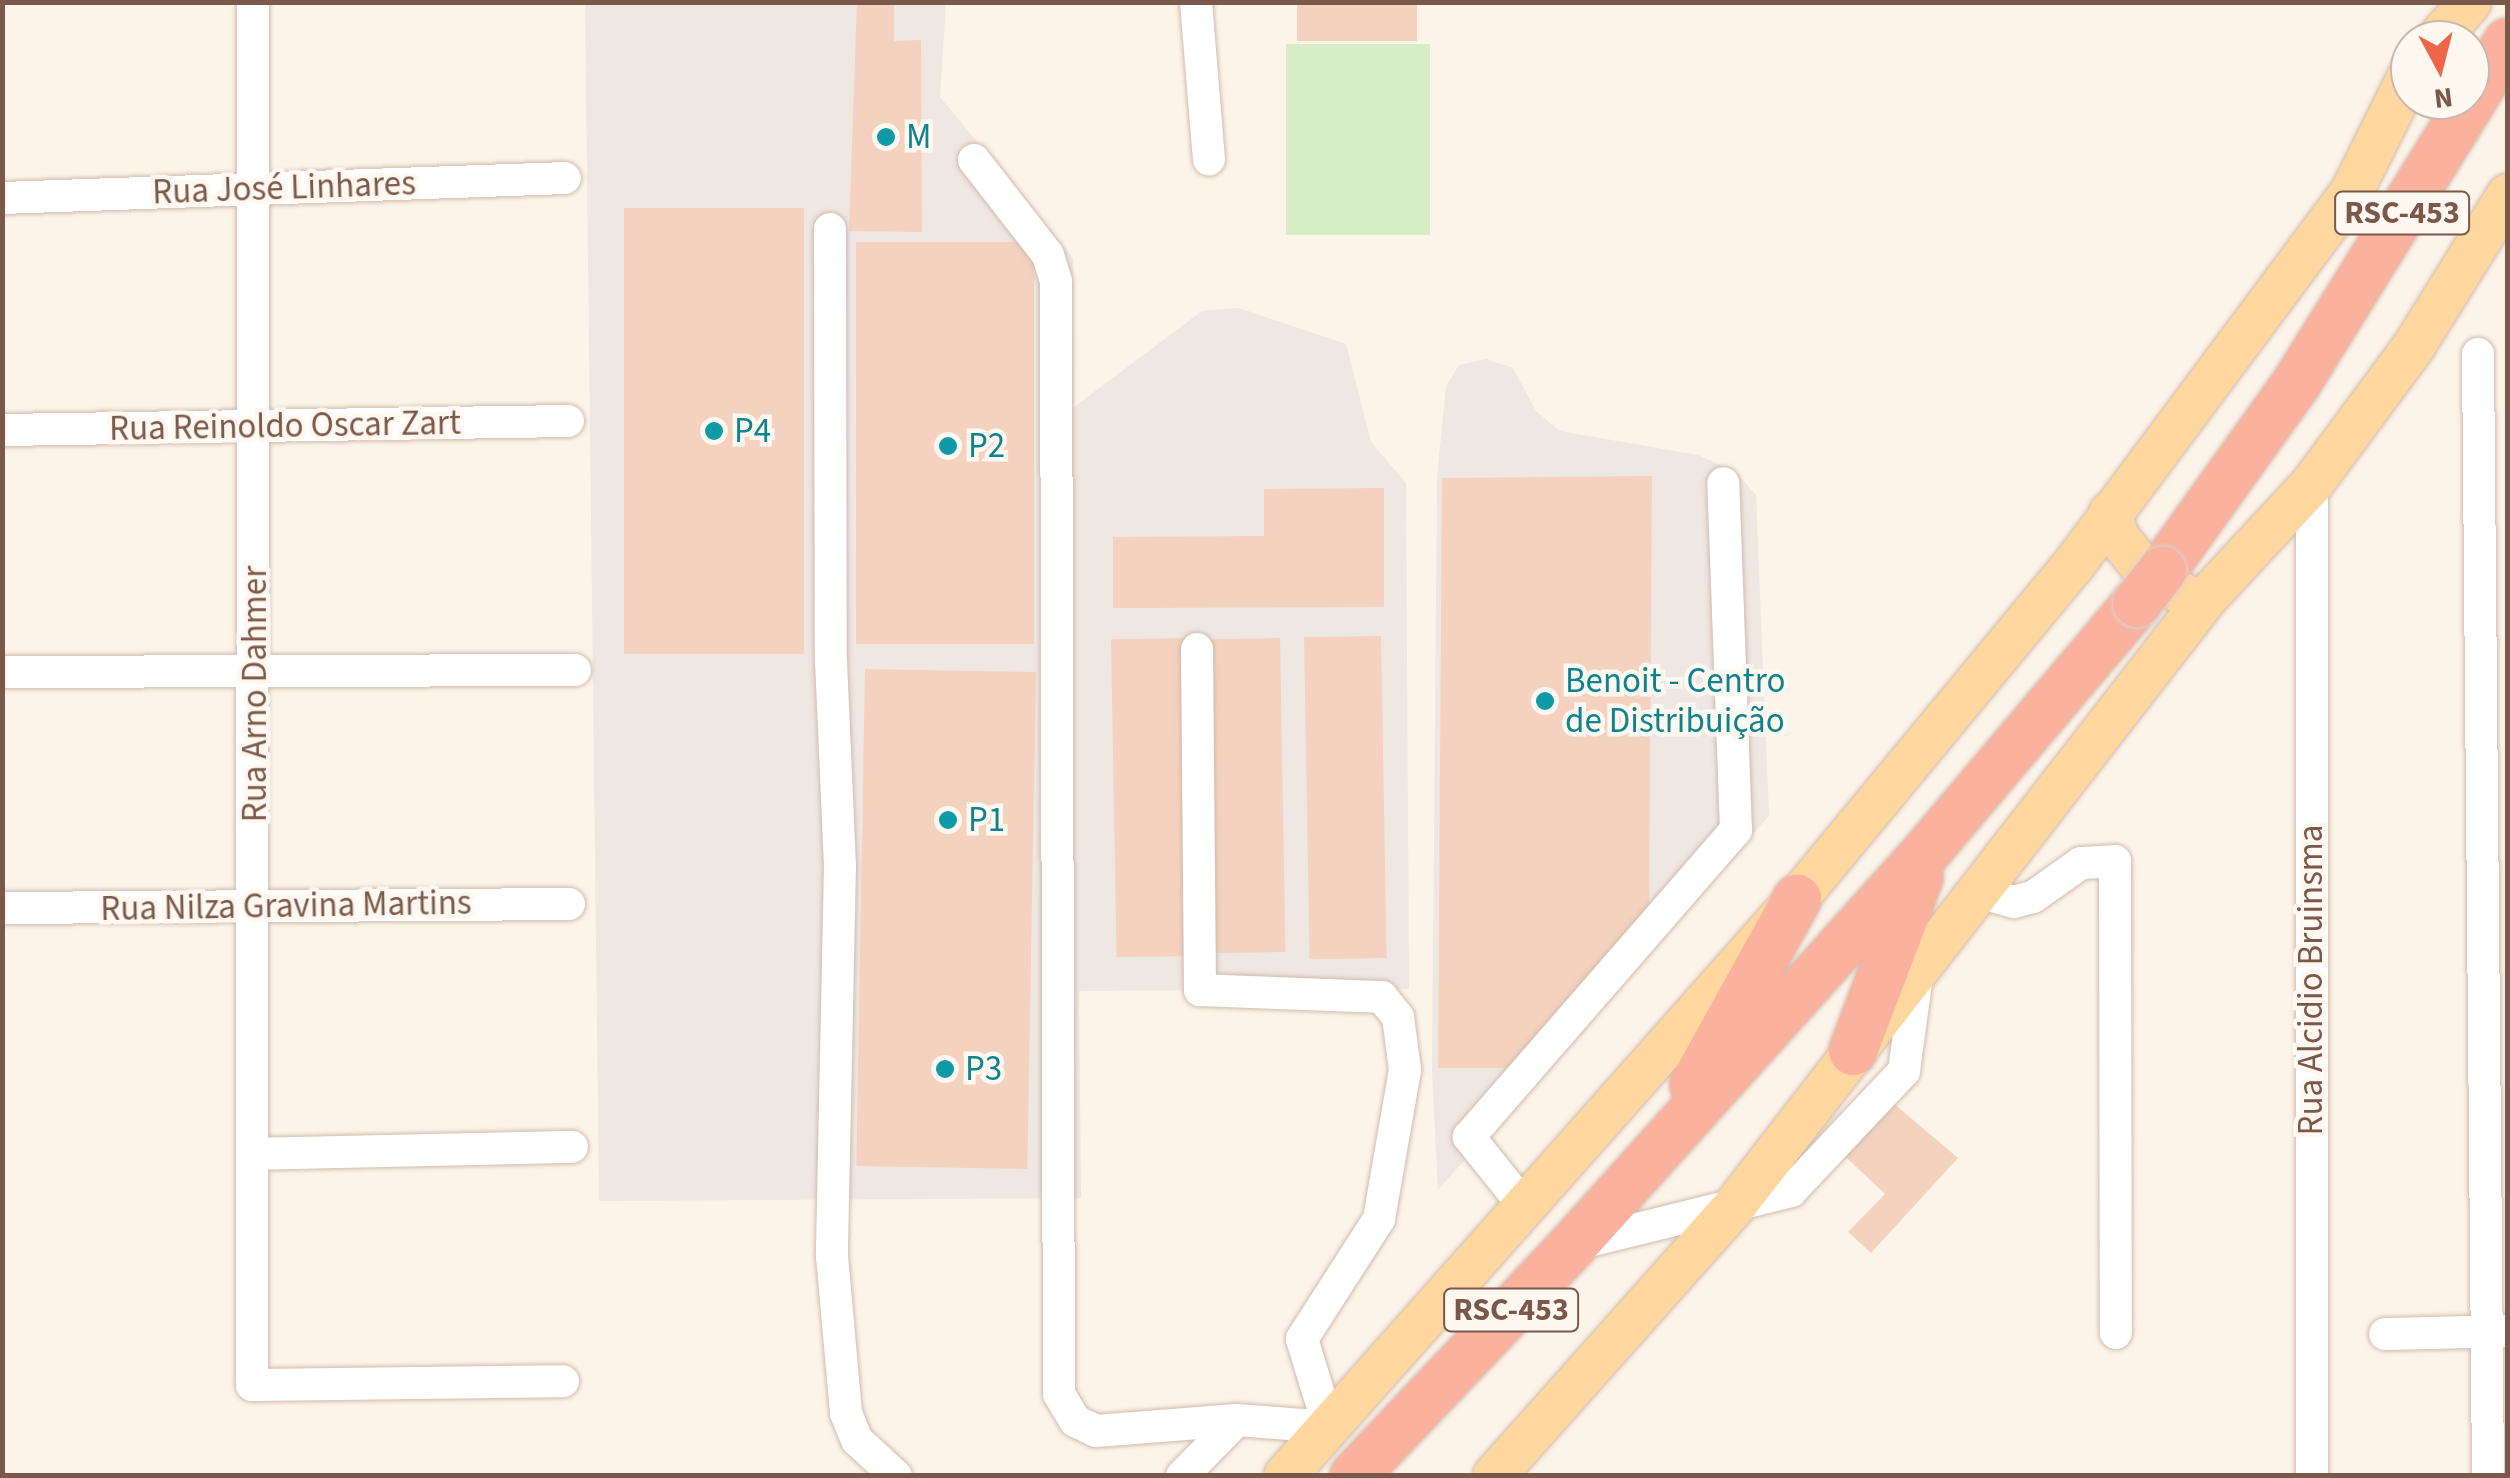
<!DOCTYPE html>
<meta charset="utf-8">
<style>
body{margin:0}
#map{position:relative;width:2510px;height:1478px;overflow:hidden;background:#fdf4e9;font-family:"Source Sans 3",sans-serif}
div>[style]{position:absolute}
.industrial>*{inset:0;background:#eee7e2}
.green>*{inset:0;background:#d7edc5;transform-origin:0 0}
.building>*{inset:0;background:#f4d2bf;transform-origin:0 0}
.roads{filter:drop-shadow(0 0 2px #d1bbad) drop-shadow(0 0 2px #d1bbad)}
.minor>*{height:32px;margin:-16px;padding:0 16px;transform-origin:16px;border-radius:16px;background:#fff}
.major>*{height:42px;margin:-21px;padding:0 21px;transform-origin:21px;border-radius:21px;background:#fed79f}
.highway>*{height:48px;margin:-24px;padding:0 24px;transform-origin:24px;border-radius:24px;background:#fab19d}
.bridges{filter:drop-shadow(0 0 2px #dad1cc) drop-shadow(0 0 2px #dad1cc)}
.highway-bridge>*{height:48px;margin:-24px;padding:0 24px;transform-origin:24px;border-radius:24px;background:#fab19d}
.dots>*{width:28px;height:28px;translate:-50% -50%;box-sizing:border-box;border:5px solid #fff8f0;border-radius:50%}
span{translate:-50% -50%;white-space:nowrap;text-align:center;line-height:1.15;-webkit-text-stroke:9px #fff8f0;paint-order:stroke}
.shield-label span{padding:2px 8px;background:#fff8f0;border:2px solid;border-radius:8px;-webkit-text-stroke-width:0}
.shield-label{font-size:32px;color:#7a594a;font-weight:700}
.culture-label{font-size:35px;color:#0d838f}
.left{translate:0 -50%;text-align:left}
.street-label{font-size:35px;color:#7a594a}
.frame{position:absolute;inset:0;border:5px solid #7a594a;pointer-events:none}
.north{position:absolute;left:2390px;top:20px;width:100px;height:100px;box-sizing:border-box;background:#fff8f0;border:2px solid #cab8ae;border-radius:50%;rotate:173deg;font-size:28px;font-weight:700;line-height:40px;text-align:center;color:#7a594a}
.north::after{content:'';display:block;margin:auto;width:35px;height:45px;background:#ed6649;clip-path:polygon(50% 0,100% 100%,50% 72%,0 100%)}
</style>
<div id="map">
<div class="industrial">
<div style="clip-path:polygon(585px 3px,946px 3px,940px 97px,1073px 258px,1074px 407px,1202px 311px,1239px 308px,1346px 344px,1371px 442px,1406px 483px,1409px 989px,1079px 991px,1081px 1198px,599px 1201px)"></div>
<div style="clip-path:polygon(1486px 359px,1513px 368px,1536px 411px,1560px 431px,1698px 455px,1736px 472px,1756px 495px,1769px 816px,1438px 1190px,1432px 1073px,1437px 477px,1446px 386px,1459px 365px)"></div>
</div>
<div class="green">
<div style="left:1430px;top:44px;width:191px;height:144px;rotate:90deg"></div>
</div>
<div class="building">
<div style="clip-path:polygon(857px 2px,894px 2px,894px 41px,921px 40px,922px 232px,849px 231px)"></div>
<div style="left:1297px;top:2px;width:120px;height:39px"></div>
<div style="left:624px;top:208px;width:180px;height:446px"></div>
<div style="left:1034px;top:242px;width:402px;height:178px;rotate:90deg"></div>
<div style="clip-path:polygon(1652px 476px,1649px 925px,1524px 1068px,1438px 1068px,1442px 478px)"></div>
<div style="clip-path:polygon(1384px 488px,1384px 607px,1113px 608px,1113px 537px,1264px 536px,1264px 489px)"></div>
<div style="left:1381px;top:636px;width:322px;height:77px;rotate:89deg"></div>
<div style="left:1186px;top:638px;width:318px;height:75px;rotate:89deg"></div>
<div style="left:1280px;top:638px;width:314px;height:73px;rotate:89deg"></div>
<div style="left:1036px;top:672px;width:497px;height:171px;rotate:91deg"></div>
<div style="clip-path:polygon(1886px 1097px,1958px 1158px,1871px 1253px,1848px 1232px,1885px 1194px,1834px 1146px)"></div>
</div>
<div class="roads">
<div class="minor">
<div style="left:253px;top:2px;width:1383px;rotate:90.04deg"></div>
<div style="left:252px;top:1385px;width:311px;rotate:-0.7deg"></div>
<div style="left:1196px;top:2px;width:158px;rotate:85.3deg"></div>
<div style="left:974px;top:160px;width:120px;rotate:52.1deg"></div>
<div style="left:1048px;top:255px;width:28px;rotate:73deg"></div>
<div style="left:1056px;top:282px;width:1112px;rotate:89.85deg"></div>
<div style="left:1059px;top:1394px;width:31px;rotate:59deg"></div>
<div style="left:1075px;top:1421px;width:23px;rotate:25deg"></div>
<div style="left:1096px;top:1431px;width:141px;rotate:-4.5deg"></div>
<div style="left:1237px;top:1420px;width:92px;rotate:4.4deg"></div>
<div style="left:1329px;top:1427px;width:92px;rotate:-107.1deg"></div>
<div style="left:1302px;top:1339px;width:143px;rotate:-57.3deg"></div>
<div style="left:1379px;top:1219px;width:151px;rotate:-80.1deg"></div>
<div style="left:1405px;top:1070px;width:53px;rotate:-97.5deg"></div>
<div style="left:1398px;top:1017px;width:26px;rotate:-129deg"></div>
<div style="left:1382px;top:997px;width:182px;rotate:-177.8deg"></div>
<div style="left:1200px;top:990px;width:341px;rotate:-90.5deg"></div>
<div style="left:2px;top:198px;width:563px;rotate:-2.03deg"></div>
<div style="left:830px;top:229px;width:432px;rotate:89.9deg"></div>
<div style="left:831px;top:661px;width:204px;rotate:87.5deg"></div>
<div style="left:840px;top:865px;width:391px;rotate:91.2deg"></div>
<div style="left:832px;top:1256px;width:158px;rotate:84.9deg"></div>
<div style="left:846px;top:1413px;width:29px;rotate:68deg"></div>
<div style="left:857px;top:1440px;width:53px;rotate:42.7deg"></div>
<div style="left:2478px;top:354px;width:1122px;rotate:89.49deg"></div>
<div style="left:2px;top:430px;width:566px;rotate:-0.91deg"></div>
<div style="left:2312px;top:484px;width:992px;rotate:90deg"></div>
<div style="left:2px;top:672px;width:573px;rotate:-0.2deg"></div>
<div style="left:1979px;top:892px;width:36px;rotate:16deg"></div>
<div style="left:2014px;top:902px;width:20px;rotate:-15deg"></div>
<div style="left:2033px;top:897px;width:59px;rotate:-35.3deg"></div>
<div style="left:2081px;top:863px;width:34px;rotate:-3deg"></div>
<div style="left:2115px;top:861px;width:472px;rotate:89.9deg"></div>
<div style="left:2px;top:908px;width:567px;rotate:-0.4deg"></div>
<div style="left:253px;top:1154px;width:319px;rotate:-1.3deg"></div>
<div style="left:1525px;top:1207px;width:90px;rotate:-128.7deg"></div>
<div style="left:1469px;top:1137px;width:407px;rotate:-49deg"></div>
<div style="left:1736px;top:830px;width:347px;rotate:-92.1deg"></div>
<div style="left:1573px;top:1245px;width:225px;rotate:-13.9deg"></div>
<div style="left:1791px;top:1191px;width:165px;rotate:-46.7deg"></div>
<div style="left:1904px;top:1071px;width:104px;rotate:-82.3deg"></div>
<div style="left:2385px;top:1334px;width:120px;rotate:-1.4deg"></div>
<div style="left:1182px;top:1476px;width:78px;rotate:-45.5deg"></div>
</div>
<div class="major">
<div style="left:2437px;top:40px;width:50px;rotate:-49deg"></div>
<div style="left:2110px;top:513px;width:25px;rotate:72deg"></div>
<div style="left:2118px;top:537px;width:43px;rotate:51.5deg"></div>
<div style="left:2145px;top:571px;width:46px;rotate:31.6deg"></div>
<div style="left:1285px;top:1476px;width:771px;rotate:-48.42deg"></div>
<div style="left:1797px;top:899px;width:436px;rotate:-50.4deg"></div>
<div style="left:2075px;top:563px;width:462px;rotate:-53.3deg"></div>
<div style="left:2351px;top:193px;width:133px;rotate:-63.6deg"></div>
<div style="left:1494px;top:1476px;width:364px;rotate:-48.3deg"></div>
<div style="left:1736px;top:1204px;width:768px;rotate:-52.19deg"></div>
<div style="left:2207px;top:597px;width:154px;rotate:-47.1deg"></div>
<div style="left:2312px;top:484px;width:172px;rotate:-53.5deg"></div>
<div style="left:2414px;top:346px;width:178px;rotate:-58.1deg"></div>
</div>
<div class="highway">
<div style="left:2162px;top:571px;width:230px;rotate:-54.4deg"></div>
<div style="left:2296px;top:384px;width:402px;rotate:-58.2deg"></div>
<div style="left:1853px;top:1051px;width:186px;rotate:-69.2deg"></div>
<div style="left:1694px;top:1085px;width:213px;rotate:-61deg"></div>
<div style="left:1354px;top:1476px;width:318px;rotate:-46.5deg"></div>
<div style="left:1573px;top:1245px;width:531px;rotate:-48.05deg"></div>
<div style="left:1928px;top:850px;width:324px;rotate:-49.8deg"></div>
</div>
</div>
<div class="bridges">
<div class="highway-bridge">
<div style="left:2137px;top:603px;width:41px;rotate:-52deg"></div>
</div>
</div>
<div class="dots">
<div style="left:886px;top:137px;background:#0f9aa8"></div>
<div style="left:714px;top:431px;background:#0f9aa8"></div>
<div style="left:948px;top:446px;background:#0f9aa8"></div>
<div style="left:1545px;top:701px;background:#0f9aa8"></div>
<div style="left:948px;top:820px;background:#0f9aa8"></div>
<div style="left:945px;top:1069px;background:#0f9aa8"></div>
</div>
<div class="shield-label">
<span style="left:2402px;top:213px">RSC-453</span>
<span style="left:1511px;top:1310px">RSC-453</span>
</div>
<div class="culture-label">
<span class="left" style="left:906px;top:137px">M</span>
<span class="left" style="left:734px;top:431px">P4</span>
<span class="left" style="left:968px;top:446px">P2</span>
<span class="left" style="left:1565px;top:701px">Benoit - Centro<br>de Distribuição</span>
<span class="left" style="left:968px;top:820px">P1</span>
<span class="left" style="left:965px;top:1069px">P3</span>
</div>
<div class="street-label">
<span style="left:284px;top:188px;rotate:-2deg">Rua José Linhares</span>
<span style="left:285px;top:426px;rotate:-1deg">Rua Reinoldo Oscar Zart</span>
<span style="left:255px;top:694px;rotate:-90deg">Rua Arno Dahmer</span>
<span style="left:286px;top:906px;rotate:-1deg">Rua Nilza Gravina Martins</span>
<span style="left:2311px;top:980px;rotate:-90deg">Rua Alcidio Bruinsma</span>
</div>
<div class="frame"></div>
<div class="north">N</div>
</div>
